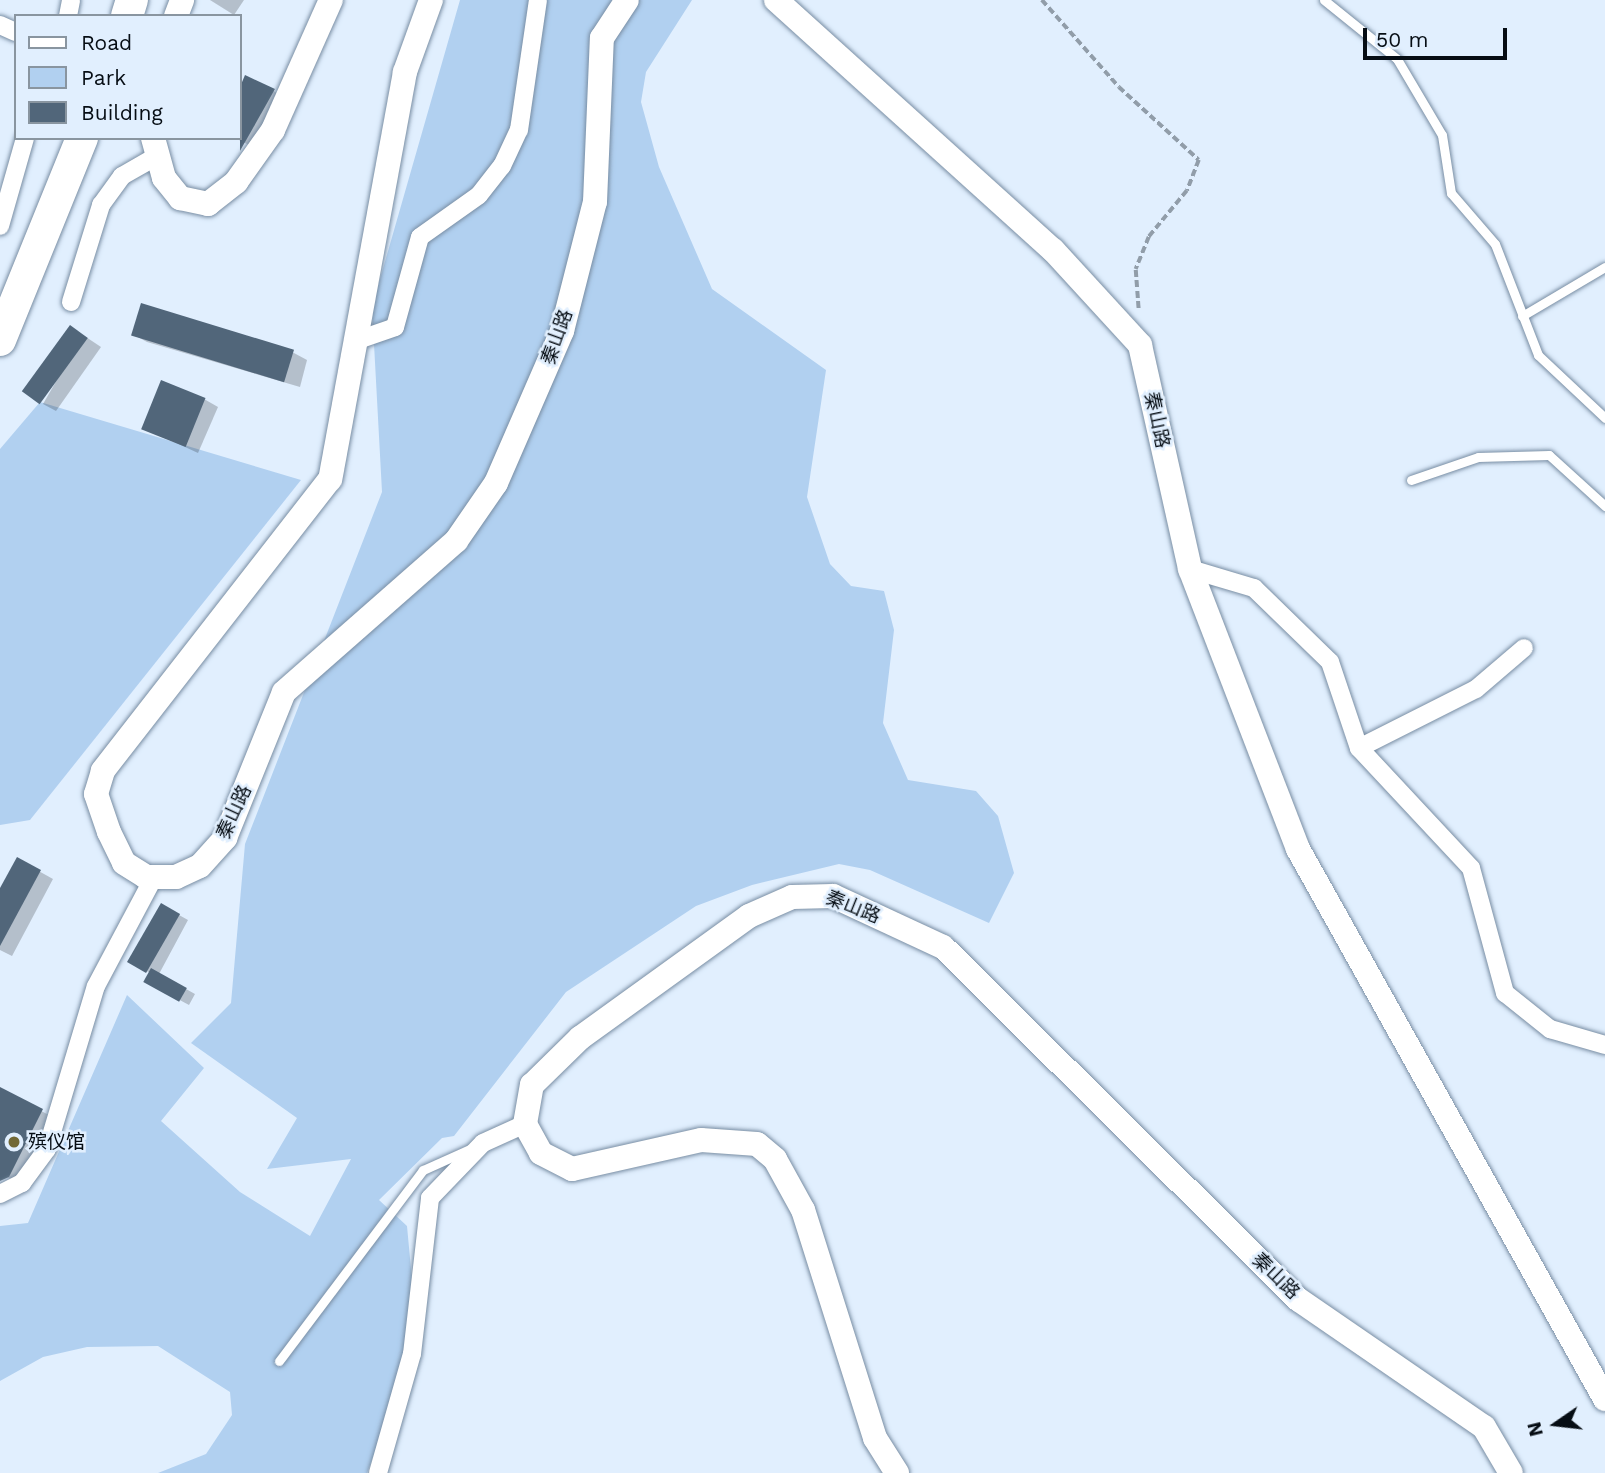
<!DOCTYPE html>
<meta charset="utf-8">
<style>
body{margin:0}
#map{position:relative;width:1605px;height:1473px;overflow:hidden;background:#e1effe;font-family:"Work Sans","Noto Sans SC",sans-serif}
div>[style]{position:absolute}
.green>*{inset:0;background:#b1d0f0}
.shadow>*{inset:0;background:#0003}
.building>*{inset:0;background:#51667a;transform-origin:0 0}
.path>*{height:3.5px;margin-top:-1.75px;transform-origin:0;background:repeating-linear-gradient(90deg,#919da9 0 7px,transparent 0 10.5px)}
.roads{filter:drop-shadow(0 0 2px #788da3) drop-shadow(0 0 2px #788da3)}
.lane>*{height:9px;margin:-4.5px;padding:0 4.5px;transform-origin:4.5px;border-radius:4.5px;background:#fff}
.street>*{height:18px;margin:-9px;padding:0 9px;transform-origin:9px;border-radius:9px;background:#fff}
.secondary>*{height:24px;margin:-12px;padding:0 12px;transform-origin:12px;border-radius:12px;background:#fff}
.highway>*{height:32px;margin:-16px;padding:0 16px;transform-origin:16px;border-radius:16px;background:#fff}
.dots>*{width:19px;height:19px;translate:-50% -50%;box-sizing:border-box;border:4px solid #e1effe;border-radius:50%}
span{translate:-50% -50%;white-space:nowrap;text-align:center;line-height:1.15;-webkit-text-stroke:5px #e1effe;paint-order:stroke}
.street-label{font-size:19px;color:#060d14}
.poi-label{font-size:19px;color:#060d14}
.left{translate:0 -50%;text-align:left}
.legend{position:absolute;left:14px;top:14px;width:228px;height:126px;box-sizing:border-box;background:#e1effe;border:2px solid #8995a0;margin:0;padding:9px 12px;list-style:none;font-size:21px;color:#060d14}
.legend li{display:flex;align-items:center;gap:14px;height:35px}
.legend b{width:35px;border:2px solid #8995a0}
.north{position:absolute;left:1521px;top:1389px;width:70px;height:70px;-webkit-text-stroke:5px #e1effe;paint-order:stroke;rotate:256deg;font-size:19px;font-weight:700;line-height:28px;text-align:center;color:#060d14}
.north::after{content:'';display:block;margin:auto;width:24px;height:32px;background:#060d14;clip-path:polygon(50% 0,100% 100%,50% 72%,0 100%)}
.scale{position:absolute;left:1363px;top:28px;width:144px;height:32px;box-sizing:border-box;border:4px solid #060d14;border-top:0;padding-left:9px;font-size:21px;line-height:24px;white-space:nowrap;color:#060d14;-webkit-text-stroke:5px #e1effe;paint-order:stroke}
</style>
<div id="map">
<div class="green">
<div style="clip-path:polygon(460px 0,692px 0,646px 72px,641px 102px,659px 167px,712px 289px,826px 370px,807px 497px,830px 564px,851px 586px,884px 591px,894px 630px,883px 723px,908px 780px,976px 791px,998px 816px,1014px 873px,989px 923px,870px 870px,839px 864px,752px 885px,696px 906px,566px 992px,454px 1136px,442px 1138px,379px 1200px,407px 1226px,415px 1312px,410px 1356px,367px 1473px,158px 1473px,206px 1454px,232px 1415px,230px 1392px,158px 1346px,87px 1347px,43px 1357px,0 1381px,0 1226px,28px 1223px,127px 995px,204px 1068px,161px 1121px,240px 1192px,310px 1236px,351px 1159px,267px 1169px,297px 1118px,191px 1043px,231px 1003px,245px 844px,382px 492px,372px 307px)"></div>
<div style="clip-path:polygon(40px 402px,301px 480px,30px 820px,0 825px,0 449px)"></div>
</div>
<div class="shadow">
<div style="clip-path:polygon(210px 0,244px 0,234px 15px)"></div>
<div style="clip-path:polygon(246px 77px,287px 98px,259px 150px,235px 138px)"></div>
<div style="clip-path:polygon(142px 305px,294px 353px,307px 360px,300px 387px,147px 342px,134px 335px)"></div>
<div style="clip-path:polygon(83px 335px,101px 347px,56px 411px,43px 404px)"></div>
<div style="clip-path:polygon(204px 399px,218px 407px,198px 453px,144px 428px)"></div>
<div style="clip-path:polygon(17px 859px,53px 879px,12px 956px,0 950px,0 892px)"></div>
<div style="clip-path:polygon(161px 905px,188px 920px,159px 974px,195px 994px,189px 1005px,146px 982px,150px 973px,131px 962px)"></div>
<div style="clip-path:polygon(0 1089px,60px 1121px,26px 1187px,0 1173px)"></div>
</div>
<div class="building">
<div style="clip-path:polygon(245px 75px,275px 89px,240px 151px,240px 87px)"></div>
<div style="left:141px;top:303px;width:160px;height:34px;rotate:17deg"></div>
<div style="left:70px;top:325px;width:22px;height:82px;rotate:36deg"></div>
<div style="left:161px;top:380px;width:48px;height:53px;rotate:22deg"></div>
<div style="clip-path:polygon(17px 857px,41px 870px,0 946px,0 888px)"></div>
<div style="left:161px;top:903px;width:22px;height:68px;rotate:30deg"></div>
<div style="left:151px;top:968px;width:41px;height:16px;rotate:29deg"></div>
<div style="clip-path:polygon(0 1087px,43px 1109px,9px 1177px,0 1181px)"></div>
</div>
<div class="path">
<div style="left:1042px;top:0;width:116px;rotate:48.5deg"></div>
<div style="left:1119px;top:87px;width:108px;rotate:42.4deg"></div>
<div style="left:1199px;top:160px;width:33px;rotate:111deg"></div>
<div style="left:1187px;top:191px;width:60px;rotate:129.6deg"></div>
<div style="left:1149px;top:237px;width:35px;rotate:112deg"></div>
<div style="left:1136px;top:270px;width:41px;rotate:85.8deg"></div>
</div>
<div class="roads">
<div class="lane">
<div style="left:1324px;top:0;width:94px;rotate:38.9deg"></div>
<div style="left:1397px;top:59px;width:88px;rotate:59.4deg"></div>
<div style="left:1442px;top:135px;width:59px;rotate:81.2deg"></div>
<div style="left:1451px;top:193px;width:67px;rotate:49.2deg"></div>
<div style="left:1495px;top:244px;width:119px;rotate:68.8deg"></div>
<div style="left:1538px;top:355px;width:92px;rotate:43.2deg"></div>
<div style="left:1522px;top:316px;width:96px;rotate:-30.6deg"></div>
<div style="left:1411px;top:480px;width:71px;rotate:-18.9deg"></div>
<div style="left:1478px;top:457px;width:71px;rotate:-1.6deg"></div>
<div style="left:1549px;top:455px;width:76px;rotate:42.3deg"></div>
<div style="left:279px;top:1361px;width:239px;rotate:-53deg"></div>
<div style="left:423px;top:1170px;width:54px;rotate:-24.2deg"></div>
</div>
<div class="street">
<div style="left:68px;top:16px;width:16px;rotate:-79deg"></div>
<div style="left:0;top:25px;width:17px;rotate:24deg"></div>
<div style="left:0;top:226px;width:91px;rotate:-74.1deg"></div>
<div style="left:71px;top:302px;width:102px;rotate:-72.8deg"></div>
<div style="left:101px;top:205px;width:36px;rotate:-54deg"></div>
<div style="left:122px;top:176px;width:40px;rotate:-29.7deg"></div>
<div style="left:358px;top:340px;width:39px;rotate:-19deg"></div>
<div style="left:395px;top:327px;width:93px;rotate:-74.5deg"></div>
<div style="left:420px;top:237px;width:72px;rotate:-35.4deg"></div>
<div style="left:479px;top:195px;width:37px;rotate:-52deg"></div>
<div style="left:502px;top:166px;width:40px;rotate:-65deg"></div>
<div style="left:519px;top:130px;width:131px;rotate:-81.7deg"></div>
<div style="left:1190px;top:569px;width:67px;rotate:16.5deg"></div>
<div style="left:1254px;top:588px;width:106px;rotate:44.2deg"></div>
<div style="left:1330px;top:662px;width:91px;rotate:71.4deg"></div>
<div style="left:1359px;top:748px;width:164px;rotate:47deg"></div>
<div style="left:1471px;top:868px;width:130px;rotate:74.8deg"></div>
<div style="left:1505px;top:993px;width:58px;rotate:38.7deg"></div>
<div style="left:1550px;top:1029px;width:57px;rotate:16.2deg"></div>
<div style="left:1359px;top:748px;width:131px;rotate:-26.8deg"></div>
<div style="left:1476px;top:689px;width:63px;rotate:-40.5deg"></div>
<div style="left:0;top:1194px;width:25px;rotate:-27deg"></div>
<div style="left:22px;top:1183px;width:42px;rotate:-53.7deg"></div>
<div style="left:47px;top:1149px;width:170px;rotate:-73.3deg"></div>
<div style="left:96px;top:986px;width:123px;rotate:-62deg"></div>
<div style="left:378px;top:1473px;width:124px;rotate:-74.1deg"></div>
<div style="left:412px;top:1354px;width:157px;rotate:-83.4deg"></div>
<div style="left:430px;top:1198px;width:76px;rotate:-46.1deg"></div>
<div style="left:483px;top:1143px;width:46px;rotate:-24.3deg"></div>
</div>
<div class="secondary">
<div style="left:431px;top:0;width:77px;rotate:109.9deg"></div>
<div style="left:405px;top:72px;width:414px;rotate:100.4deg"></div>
<div style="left:330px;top:479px;width:370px;rotate:127.9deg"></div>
<div style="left:103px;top:771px;width:24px;rotate:107deg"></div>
<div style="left:96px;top:794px;width:40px;rotate:71.1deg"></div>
<div style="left:109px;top:832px;width:34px;rotate:64deg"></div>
<div style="left:124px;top:863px;width:26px;rotate:32deg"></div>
<div style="left:146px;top:877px;width:30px"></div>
<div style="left:176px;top:877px;width:26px;rotate:-25deg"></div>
<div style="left:200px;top:866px;width:38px;rotate:-48deg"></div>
<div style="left:225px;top:838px;width:157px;rotate:-68deg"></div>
<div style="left:284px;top:692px;width:229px;rotate:-41.3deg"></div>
<div style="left:456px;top:541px;width:70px;rotate:-55.4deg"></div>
<div style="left:496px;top:483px;width:166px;rotate:-66.5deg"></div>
<div style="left:562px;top:331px;width:133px;rotate:-75.7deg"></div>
<div style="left:595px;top:202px;width:164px;rotate:-87.6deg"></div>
<div style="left:602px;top:38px;width:45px;rotate:-56.7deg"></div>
<div style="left:776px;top:0;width:373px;rotate:42.1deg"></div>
<div style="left:1053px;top:250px;width:129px;rotate:47.5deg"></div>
<div style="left:1140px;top:345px;width:230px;rotate:77.4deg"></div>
<div style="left:1190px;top:569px;width:300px;rotate:68.9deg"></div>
<div style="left:1298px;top:849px;width:630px;rotate:60.83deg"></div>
<div style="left:176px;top:16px;width:17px;rotate:-69deg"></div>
<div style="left:153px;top:138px;width:41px;rotate:74.6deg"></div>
<div style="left:164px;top:178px;width:26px;rotate:51deg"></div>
<div style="left:180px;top:198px;width:29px;rotate:12deg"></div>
<div style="left:208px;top:204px;width:36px;rotate:-38deg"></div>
<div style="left:236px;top:182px;width:64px;rotate:-54.6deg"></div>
<div style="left:273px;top:130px;width:142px;rotate:-66deg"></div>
<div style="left:897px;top:1473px;width:41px;rotate:-122.2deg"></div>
<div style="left:875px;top:1438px;width:239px;rotate:-107.5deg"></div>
<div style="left:803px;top:1210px;width:58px;rotate:-118.8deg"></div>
<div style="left:775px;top:1159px;width:23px;rotate:-140deg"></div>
<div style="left:757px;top:1144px;width:56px;rotate:-175.9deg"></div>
<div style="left:701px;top:1140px;width:132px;rotate:167.3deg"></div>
<div style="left:572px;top:1169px;width:35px;rotate:-153deg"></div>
<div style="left:541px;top:1153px;width:33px;rotate:-119deg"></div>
<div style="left:525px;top:1124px;width:40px;rotate:-80deg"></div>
<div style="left:532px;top:1085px;width:67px;rotate:-44.4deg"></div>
<div style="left:580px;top:1038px;width:208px;rotate:-35.8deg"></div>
<div style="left:749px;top:916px;width:47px;rotate:-23.8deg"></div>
<div style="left:792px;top:897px;width:41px;rotate:-1.4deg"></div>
<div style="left:833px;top:896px;width:121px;rotate:24.9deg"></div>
<div style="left:943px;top:947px;width:501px;rotate:44.76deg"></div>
<div style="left:1299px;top:1300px;width:224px;rotate:34.5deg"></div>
<div style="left:1484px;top:1427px;width:53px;rotate:59.6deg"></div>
</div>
<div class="highway">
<div style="left:127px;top:16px;width:17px;rotate:-73deg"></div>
<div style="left:0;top:340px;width:218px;rotate:-67.9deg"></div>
</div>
</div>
<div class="dots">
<div style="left:14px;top:1142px;background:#716835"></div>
</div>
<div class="street-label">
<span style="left:557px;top:337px;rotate:-70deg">秦山路</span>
<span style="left:1157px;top:420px;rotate:78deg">秦山路</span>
<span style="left:234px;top:812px;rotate:-65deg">秦山路</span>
<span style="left:853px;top:907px;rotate:22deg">秦山路</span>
<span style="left:1276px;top:1276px;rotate:44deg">秦山路</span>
</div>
<div class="poi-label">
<span class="left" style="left:28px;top:1142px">殡仪馆</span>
</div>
<ul class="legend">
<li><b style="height:9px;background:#fff"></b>Road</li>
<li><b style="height:19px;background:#b1d0f0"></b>Park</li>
<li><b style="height:19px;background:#51667a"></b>Building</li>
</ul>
<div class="north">N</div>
<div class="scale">50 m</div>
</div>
